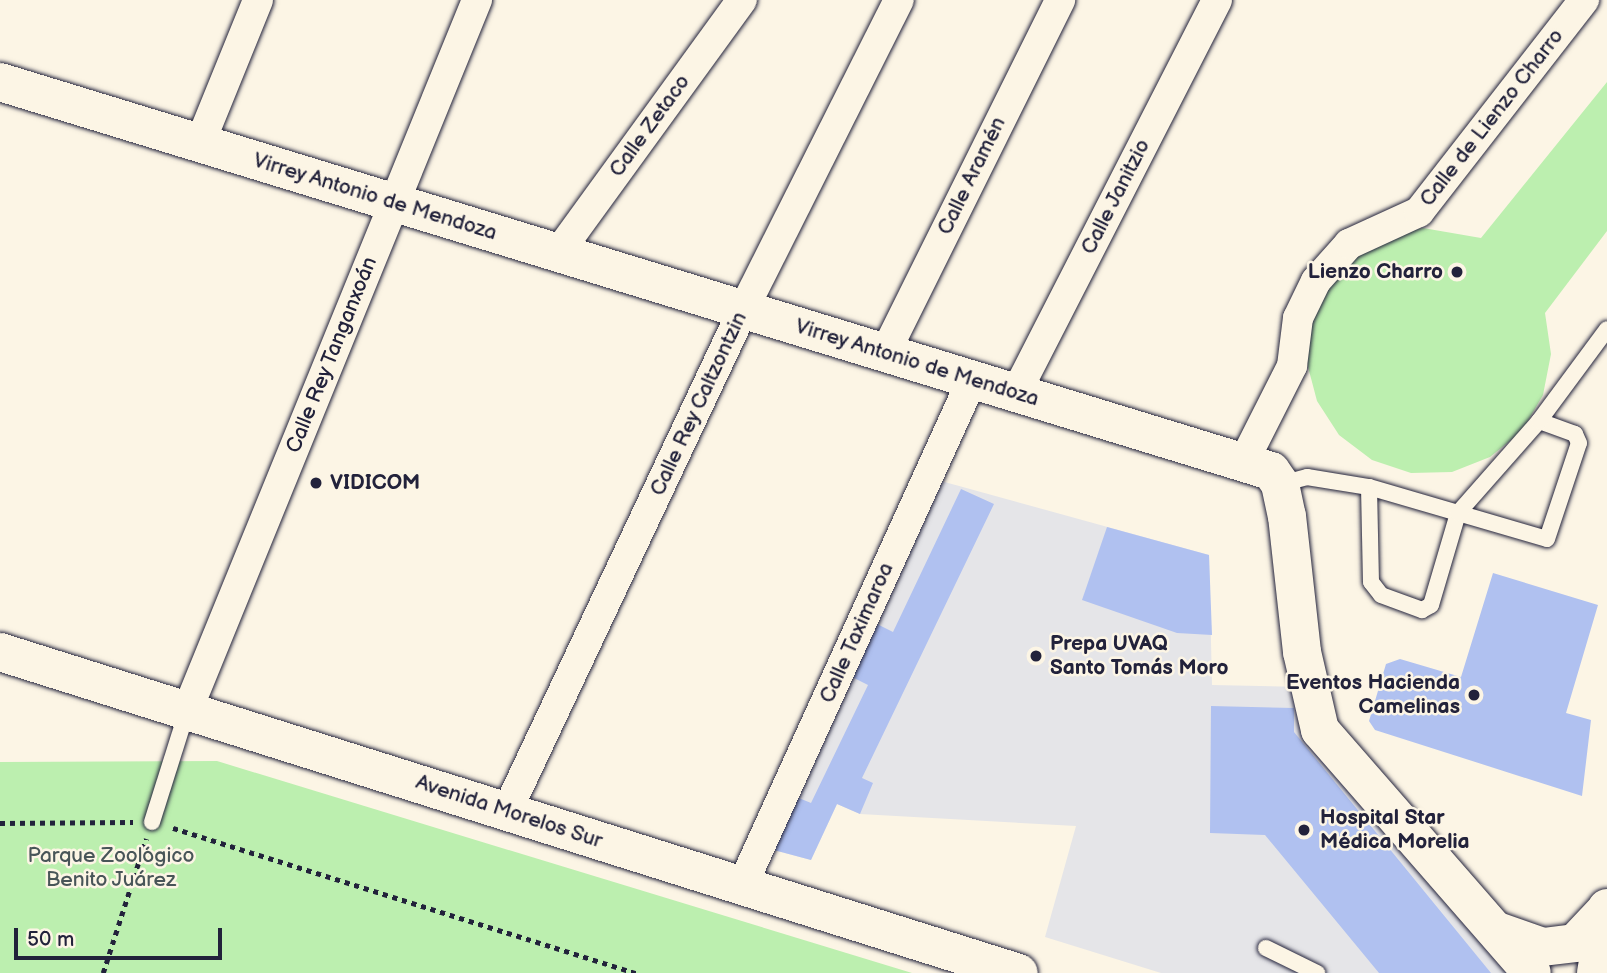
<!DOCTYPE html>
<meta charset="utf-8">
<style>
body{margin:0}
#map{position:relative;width:1607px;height:973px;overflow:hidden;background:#fcf5e5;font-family:"Balsamiq Sans",sans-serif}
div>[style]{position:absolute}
.built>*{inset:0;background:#e5e5e8}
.green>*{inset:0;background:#bcefaf}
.building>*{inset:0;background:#b0c1f0}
.path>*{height:4.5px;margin-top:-2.25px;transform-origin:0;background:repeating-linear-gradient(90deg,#22223b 0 5px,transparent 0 10px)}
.roads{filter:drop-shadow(0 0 2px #22223b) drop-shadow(0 0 2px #22223b)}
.lane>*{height:16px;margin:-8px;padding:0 8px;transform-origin:8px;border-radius:8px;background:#fcf5e5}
.street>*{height:30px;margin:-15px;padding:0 15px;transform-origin:15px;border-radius:15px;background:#fcf5e5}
.secondary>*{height:38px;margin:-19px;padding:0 19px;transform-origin:19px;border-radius:19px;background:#fcf5e5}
.dots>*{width:19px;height:19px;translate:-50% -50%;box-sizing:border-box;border:4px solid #fcf5e5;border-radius:50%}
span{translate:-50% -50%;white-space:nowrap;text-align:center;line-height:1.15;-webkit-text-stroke:5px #fcf5e5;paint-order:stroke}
.street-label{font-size:21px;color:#22223b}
.poi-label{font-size:21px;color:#22223b;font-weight:700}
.right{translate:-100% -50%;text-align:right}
.left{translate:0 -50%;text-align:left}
.park-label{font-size:21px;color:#485558}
.scale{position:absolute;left:14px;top:928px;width:208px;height:32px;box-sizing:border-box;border:4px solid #22223b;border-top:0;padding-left:9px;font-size:21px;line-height:24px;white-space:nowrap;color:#22223b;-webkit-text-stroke:5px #fcf5e5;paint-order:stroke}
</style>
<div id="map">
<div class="built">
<div style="clip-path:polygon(941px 481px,1209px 555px,1212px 685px,1304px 687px,1517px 973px,1161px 973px,1045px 937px,1076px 826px,860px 814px,837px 804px,811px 860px,770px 849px)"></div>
</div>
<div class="green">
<div style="clip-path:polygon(1607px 82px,1607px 231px,1545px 313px,1551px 354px,1543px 395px,1522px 431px,1490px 457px,1452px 472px,1411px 473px,1372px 460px,1339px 435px,1317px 401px,1307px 363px,1310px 323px,1325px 286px,1351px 257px,1385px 237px,1423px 228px,1481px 238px)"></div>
<div style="clip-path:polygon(217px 761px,912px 973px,0 973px,0 762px)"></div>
</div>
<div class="building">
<div style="clip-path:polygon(961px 489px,994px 504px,862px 778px,873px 783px,860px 814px,837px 804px,811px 860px,770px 849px,794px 796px,811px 803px,868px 685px,850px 676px,875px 623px,893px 632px)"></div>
<div style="clip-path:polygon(1107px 527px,1209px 555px,1212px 635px,1177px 633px,1082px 600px)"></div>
<div style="clip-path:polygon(1493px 573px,1598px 605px,1566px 713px,1591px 720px,1582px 796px,1375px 730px,1369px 721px,1386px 664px,1400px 659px,1461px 677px)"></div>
<div style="clip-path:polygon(1211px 706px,1294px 708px,1294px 732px,1491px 973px,1379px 973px,1265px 835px,1210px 833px)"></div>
</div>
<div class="path">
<div style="left:0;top:823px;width:133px;rotate:-0.4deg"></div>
<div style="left:173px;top:828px;width:485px;rotate:17.4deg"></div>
<div style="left:103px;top:973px;width:141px;rotate:-72.2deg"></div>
</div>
<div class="roads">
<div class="lane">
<div style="left:1281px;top:484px;width:27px;rotate:-15deg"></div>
<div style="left:1307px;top:477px;width:63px;rotate:9.2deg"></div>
<div style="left:1369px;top:487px;width:185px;rotate:16.3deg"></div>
<div style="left:1547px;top:539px;width:101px;rotate:-71.6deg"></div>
<div style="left:1579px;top:443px;width:10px;rotate:-114deg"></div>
<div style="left:1575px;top:434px;width:38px;rotate:-160deg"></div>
<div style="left:1369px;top:487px;width:95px;rotate:88.8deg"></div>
<div style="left:1371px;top:582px;width:16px;rotate:52deg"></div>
<div style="left:1381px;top:595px;width:44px;rotate:20.1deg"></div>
<div style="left:1422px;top:610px;width:10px;rotate:-29deg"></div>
<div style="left:1431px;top:605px;width:96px;rotate:-73.6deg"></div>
<div style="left:1458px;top:513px;width:123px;rotate:-48.6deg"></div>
<div style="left:1539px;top:421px;width:114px;rotate:-53.5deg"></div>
<div style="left:152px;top:822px;width:116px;rotate:-72.5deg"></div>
<div style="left:1266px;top:948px;width:57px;rotate:26.1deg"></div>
</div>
<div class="street">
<div style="left:200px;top:143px;width:154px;rotate:-67.9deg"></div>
<div style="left:558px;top:253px;width:313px;rotate:-54deg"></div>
<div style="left:885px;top:353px;width:394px;rotate:-63.6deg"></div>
<div style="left:1016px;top:393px;width:441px;rotate:-62.9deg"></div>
<div style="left:1243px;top:463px;width:109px;rotate:-63.2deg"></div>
<div style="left:1292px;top:366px;width:48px;rotate:-82.9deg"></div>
<div style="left:1298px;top:318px;width:41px;rotate:-64.1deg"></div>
<div style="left:1316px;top:281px;width:50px;rotate:-48.3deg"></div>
<div style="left:1349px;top:244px;width:77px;rotate:-24.6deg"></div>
<div style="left:1419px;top:212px;width:269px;rotate:-52.1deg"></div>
<div style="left:187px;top:711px;width:768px;rotate:-67.81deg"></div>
<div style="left:507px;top:811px;width:554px;rotate:-64.78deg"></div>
<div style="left:743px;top:310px;width:347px;rotate:-63.3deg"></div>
<div style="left:742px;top:886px;width:556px;rotate:-65.56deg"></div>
</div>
<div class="secondary">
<div style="left:0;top:82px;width:1329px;rotate:17.02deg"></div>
<div style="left:1271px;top:471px;width:16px;rotate:55deg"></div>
<div style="left:1280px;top:484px;width:33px;rotate:78deg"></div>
<div style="left:1287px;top:516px;width:137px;rotate:83.7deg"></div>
<div style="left:1302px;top:652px;width:80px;rotate:77deg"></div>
<div style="left:1320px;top:730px;width:322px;rotate:48.9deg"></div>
<div style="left:0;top:652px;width:1068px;rotate:17.49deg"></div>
<div style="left:1497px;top:931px;width:49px;rotate:19.2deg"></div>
<div style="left:1543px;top:947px;width:32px;rotate:-7deg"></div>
<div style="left:1575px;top:943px;width:47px;rotate:-46.7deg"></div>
<div style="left:1596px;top:973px;width:66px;rotate:-80.4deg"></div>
</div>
</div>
<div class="dots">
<div style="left:1457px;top:272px;background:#22223b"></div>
<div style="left:316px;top:483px;background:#22223b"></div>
<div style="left:1036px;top:656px;background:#22223b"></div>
<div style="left:1474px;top:695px;background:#22223b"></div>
<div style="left:1304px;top:830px;background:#22223b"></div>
</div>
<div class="street-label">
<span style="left:1492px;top:118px;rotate:-52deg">Calle de Lienzo Charro</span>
<span style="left:650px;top:126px;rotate:-54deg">Calle Zetaco</span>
<span style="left:972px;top:176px;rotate:-64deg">Calle Aramén</span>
<span style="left:375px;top:197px;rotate:17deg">Virrey Antonio de Mendoza</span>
<span style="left:1116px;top:197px;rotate:-63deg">Calle Janitzio</span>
<span style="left:332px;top:355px;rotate:-68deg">Calle Rey Tanganxoán</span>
<span style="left:917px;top:363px;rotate:17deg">Virrey Antonio de Mendoza</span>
<span style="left:699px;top:404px;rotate:-65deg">Calle Rey Caltzontzin</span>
<span style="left:857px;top:633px;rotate:-66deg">Calle Taximaroa</span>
<span style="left:509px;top:812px;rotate:18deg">Avenida Morelos Sur</span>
</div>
<div class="poi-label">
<span class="right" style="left:1443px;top:272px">Lienzo Charro</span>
<span class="left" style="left:330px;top:483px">VIDICOM</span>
<span class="left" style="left:1050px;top:656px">Prepa UVAQ<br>Santo Tomás Moro</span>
<span class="right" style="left:1460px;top:695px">Eventos Hacienda<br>Camelinas</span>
<span class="left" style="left:1320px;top:830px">Hospital Star<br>Médica Morelia</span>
</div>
<div class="park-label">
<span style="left:111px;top:868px">Parque Zoológico<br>Benito Juárez</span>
</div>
<div class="scale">50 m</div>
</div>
